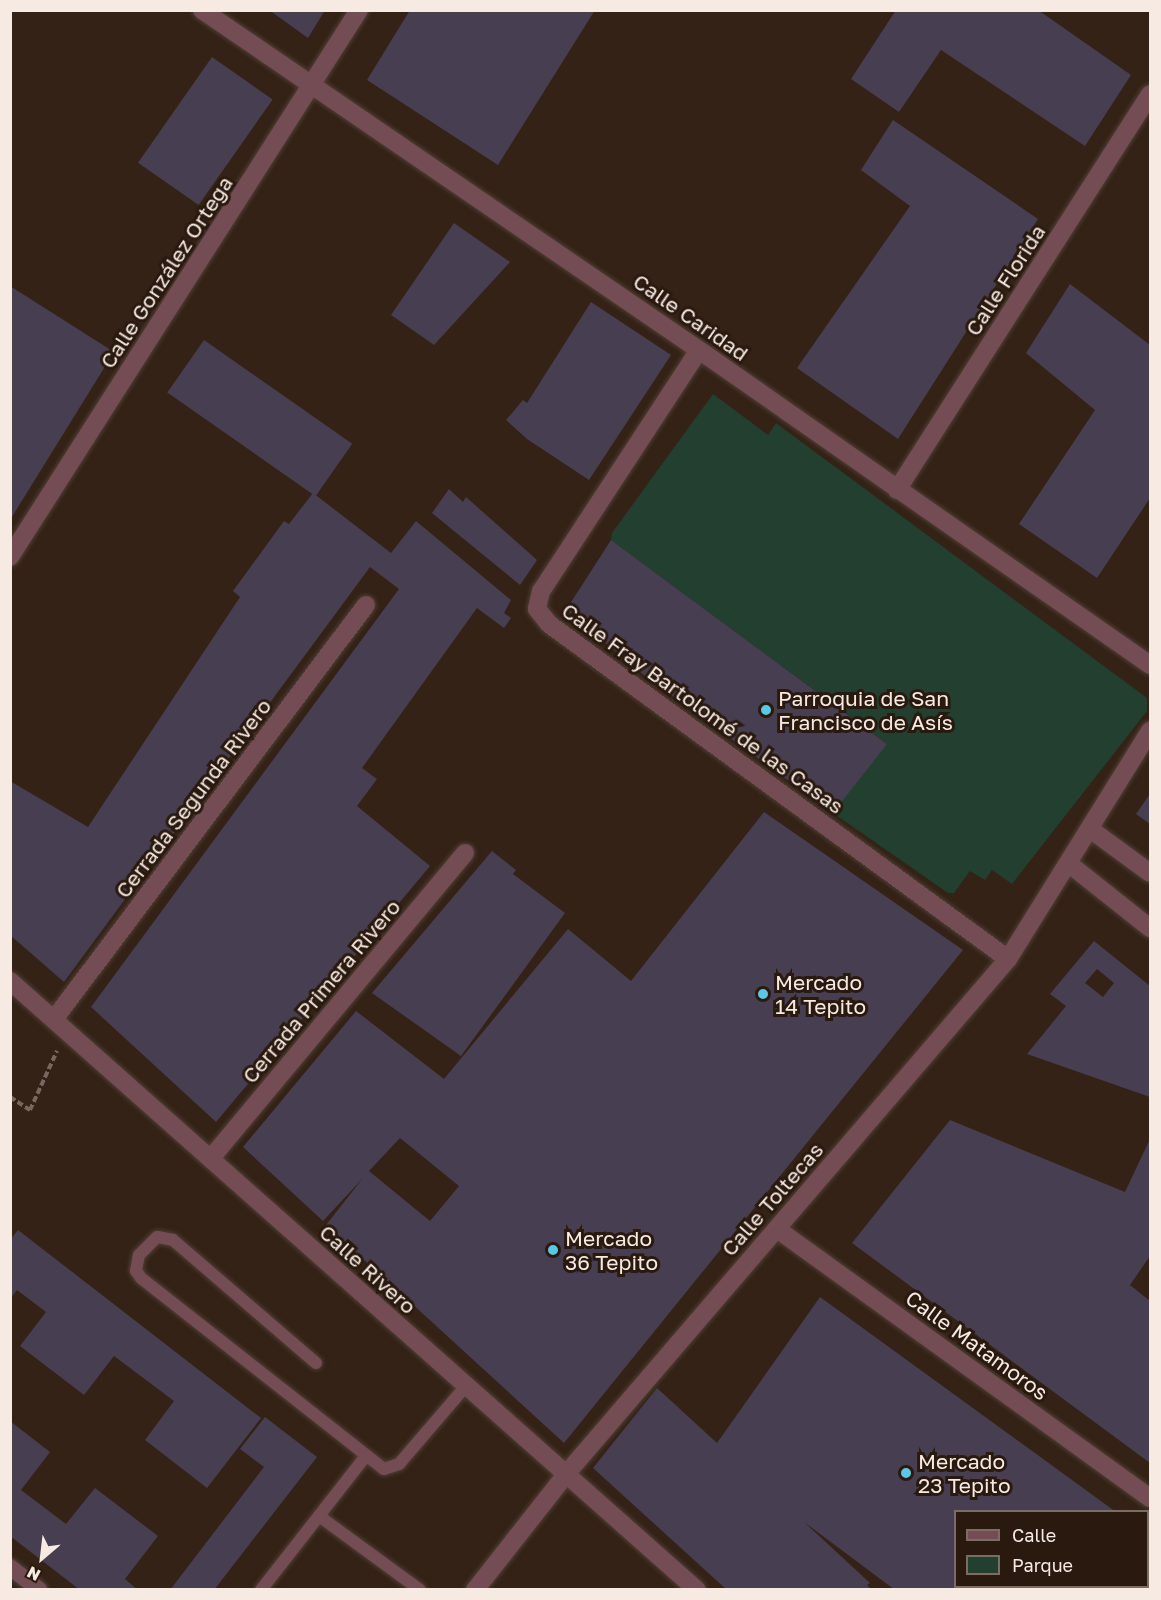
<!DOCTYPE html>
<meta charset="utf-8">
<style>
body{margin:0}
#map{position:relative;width:1161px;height:1600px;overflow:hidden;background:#342217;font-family:"Golos Text",sans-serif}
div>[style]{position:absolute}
.green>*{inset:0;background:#233f30}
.building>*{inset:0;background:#473e51;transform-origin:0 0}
.path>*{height:4px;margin-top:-2px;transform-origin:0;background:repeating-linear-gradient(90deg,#77675d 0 6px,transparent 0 9px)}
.roads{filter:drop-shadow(0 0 2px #4f3e34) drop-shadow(0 0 2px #4f3e34)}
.service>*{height:12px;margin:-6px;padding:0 6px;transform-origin:6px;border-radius:6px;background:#744c54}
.pedestrian>*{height:16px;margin:-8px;padding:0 8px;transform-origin:8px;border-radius:8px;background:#744c54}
.minor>*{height:18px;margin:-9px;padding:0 9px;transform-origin:9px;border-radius:9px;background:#744c54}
.dots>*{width:16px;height:16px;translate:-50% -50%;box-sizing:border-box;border:3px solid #2a190e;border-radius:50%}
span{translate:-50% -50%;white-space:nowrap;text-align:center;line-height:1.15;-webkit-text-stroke:6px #2a190e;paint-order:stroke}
.street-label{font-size:21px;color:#f7eae3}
.poi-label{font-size:21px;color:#f7eae3}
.left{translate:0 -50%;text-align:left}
.frame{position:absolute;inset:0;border:12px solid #f7eae3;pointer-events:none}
.legend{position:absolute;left:954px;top:1510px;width:195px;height:78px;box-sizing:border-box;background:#2a190e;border:2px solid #7c6d63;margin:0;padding:8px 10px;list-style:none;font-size:18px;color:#f7eae3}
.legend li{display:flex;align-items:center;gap:12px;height:30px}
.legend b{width:30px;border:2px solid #7c6d63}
.north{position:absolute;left:12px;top:1528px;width:60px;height:60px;-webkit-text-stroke:4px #2a190e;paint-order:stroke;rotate:208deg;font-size:16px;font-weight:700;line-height:24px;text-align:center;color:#f7eae3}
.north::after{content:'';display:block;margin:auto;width:21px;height:27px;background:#f7eae3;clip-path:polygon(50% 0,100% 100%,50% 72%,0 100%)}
</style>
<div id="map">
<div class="green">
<div style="clip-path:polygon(713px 394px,768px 435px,776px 423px,1147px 698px,1147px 711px,1012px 884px,992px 870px,985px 880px,970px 871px,954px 893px,948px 893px,833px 813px,886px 743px,611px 540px,612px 533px)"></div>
</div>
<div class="building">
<div style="clip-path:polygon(269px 10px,325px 10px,308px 38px)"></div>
<div style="clip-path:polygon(410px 10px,595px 10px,498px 165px,367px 80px)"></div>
<div style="clip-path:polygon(896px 10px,1038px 10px,1131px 75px,1085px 146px,941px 50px,899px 112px,851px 79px)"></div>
<div style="left:212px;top:57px;width:74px;height:129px;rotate:35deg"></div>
<div style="clip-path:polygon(893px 120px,1038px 219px,898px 439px,797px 368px,910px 206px,861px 170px)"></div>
<div style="clip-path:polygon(454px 223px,510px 262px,434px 345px,391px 315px)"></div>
<div style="clip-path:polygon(1070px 284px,1150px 345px,1150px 498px,1097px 578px,1019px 524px,1095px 410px,1026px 353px)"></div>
<div style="clip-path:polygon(10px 286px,114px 352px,10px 520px)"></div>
<div style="clip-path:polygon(591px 302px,671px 355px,589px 480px,527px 439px,506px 420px,523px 400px,527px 403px)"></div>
<div style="left:204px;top:340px;width:181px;height:64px;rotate:35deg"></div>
<div style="clip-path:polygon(449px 489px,463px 502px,466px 497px,537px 560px,520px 585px,432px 513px)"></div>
<div style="clip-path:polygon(313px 493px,391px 553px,416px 521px,511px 600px,504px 613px,511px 618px,504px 628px,477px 608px,362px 768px,377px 779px,357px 806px,430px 866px,216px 1122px,91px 1007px,399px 589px,370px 567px,64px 982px,10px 935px,10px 781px,88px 827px,240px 597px,233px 591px,284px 521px,289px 524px)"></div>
<div style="clip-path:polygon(611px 540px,887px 744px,833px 813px,645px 676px,566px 610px)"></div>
<div style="clip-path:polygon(1150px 794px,1150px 824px,1136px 814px)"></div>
<div style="clip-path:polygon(evenodd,764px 812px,963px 950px,564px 1443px,326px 1225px,363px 1178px,323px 1221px,243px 1147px,356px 1011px,444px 1079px,568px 929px,631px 981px,764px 812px,400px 1138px,459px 1186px,430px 1221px,369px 1171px,400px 1138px)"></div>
<div style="clip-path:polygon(492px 851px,516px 870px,513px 874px,565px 913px,461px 1056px,372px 993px)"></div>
<div style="clip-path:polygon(evenodd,1094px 941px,1150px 986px,1150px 1097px,1027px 1054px,1066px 1006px,1050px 994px,1094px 941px,1097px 969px,1114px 983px,1103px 997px,1085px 983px,1097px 969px)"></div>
<div style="clip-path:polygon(950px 1120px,1125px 1192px,1150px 1139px,1150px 1256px,1130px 1285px,1150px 1301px,1150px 1463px,852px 1243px)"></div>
<div style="clip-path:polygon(18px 1230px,261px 1418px,207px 1488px,145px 1440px,174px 1401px,114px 1356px,84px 1395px,20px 1346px,46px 1312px,17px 1290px,10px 1299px,10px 1240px)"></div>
<div style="clip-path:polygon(820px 1297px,1116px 1512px,956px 1512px,956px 1587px,1148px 1587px,1148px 1535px,1150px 1590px,895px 1590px,804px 1522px,870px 1583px,867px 1585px,872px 1590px,727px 1590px,593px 1468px,657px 1388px,717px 1443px)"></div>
<div style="clip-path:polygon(265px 1417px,317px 1457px,214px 1590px,170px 1590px,264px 1467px,240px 1449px)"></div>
<div style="clip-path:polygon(10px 1421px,50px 1452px,21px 1490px,66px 1524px,95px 1488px,158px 1536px,125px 1579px,138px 1590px,80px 1590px,10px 1536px)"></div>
</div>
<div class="path">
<div style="left:10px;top:1097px;width:24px;rotate:33deg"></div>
<div style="left:30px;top:1110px;width:65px;rotate:-65.4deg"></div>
</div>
<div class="roads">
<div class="service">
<div style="left:316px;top:1363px;width:189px;rotate:-139.3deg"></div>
<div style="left:173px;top:1240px;width:16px;rotate:-169deg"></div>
<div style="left:157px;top:1237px;width:25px;rotate:135deg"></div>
<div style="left:139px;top:1255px;width:16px;rotate:101deg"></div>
<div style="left:136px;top:1271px;width:9px;rotate:54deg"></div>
<div style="left:141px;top:1278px;width:309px;rotate:38.2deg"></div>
<div style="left:384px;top:1469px;width:16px;rotate:-18deg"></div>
<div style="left:399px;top:1464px;width:101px;rotate:-49.4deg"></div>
<div style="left:319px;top:1516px;width:125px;rotate:36.2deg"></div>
<div style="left:261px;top:1590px;width:169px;rotate:-52deg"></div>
</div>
<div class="pedestrian">
<div style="left:10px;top:1567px;width:37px;rotate:38deg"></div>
</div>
<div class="minor">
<div style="left:202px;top:10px;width:602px;rotate:34.38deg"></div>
<div style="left:699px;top:350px;width:550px;rotate:34.93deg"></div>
<div style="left:699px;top:350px;width:288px;rotate:123.2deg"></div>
<div style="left:541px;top:591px;width:18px;rotate:103deg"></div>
<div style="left:537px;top:609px;width:19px;rotate:51deg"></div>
<div style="left:549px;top:624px;width:568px;rotate:36.12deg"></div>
<div style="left:897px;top:490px;width:470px;rotate:-57.4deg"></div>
<div style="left:10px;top:557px;width:649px;rotate:-57.46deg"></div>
<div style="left:1090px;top:829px;width:74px;rotate:36.3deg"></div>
<div style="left:1068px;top:863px;width:105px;rotate:38.4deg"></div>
<div style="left:10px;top:981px;width:918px;rotate:41.56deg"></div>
<div style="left:55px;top:1018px;width:517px;rotate:-53.02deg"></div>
<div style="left:211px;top:1158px;width:397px;rotate:-50.2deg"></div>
<div style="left:777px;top:1229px;width:460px;rotate:35.8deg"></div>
<div style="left:475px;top:1590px;width:149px;rotate:-51.8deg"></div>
<div style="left:567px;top:1473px;width:677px;rotate:-49.37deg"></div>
<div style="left:1008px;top:959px;width:269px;rotate:-58.1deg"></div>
</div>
</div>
<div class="dots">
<div style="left:766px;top:710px;background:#5ac8e5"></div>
<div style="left:763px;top:994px;background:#5ac8e5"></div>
<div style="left:553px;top:1250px;background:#5ac8e5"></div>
<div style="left:906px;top:1473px;background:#5ac8e5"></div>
</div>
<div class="street-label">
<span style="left:166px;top:272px;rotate:-57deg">Calle González Ortega</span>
<span style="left:1005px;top:280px;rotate:-57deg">Calle Florida</span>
<span style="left:691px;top:317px;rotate:35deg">Calle Caridad</span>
<span style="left:703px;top:708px;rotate:36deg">Calle Fray Bartolomé de las Casas</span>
<span style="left:193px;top:798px;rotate:-53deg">Cerrada Segunda Rivero</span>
<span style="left:321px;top:991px;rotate:-50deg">Cerrada Primera Rivero</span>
<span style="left:772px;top:1199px;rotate:-49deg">Calle Toltecas</span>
<span style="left:368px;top:1269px;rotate:42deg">Calle Rivero</span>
<span style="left:977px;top:1345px;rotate:36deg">Calle Matamoros</span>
</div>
<div class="poi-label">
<span class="left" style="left:778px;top:710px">Parroquia de San<br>Francisco de Asís</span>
<span class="left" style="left:775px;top:994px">Mercado<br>14 Tepito</span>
<span class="left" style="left:565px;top:1250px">Mercado<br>36 Tepito</span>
<span class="left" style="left:918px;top:1473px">Mercado<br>23 Tepito</span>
</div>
<div class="frame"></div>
<ul class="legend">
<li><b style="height:8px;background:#744c54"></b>Calle</li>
<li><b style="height:16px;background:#233f30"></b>Parque</li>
</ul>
<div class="north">N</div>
</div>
